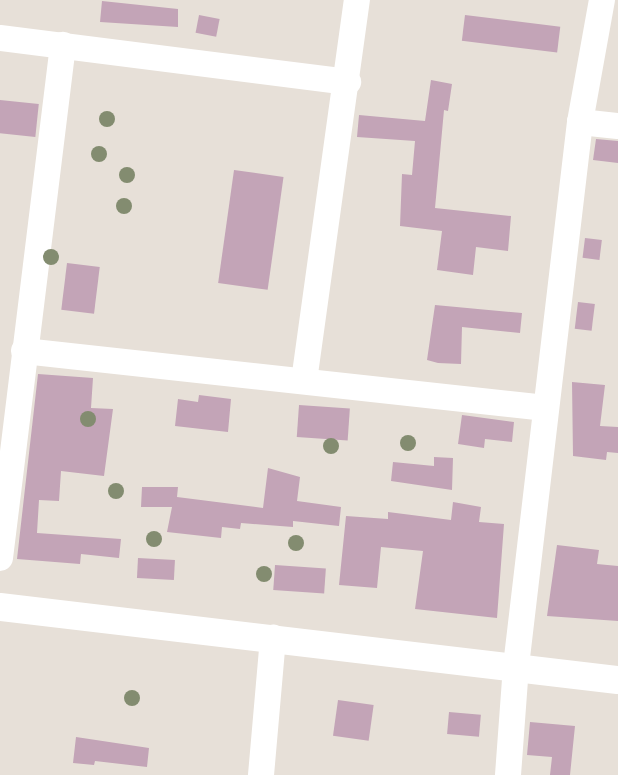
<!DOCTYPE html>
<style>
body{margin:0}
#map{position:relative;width:618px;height:775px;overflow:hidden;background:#e7e0d8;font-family:Arial,sans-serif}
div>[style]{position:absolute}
.building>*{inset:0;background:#c3a4b7;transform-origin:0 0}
.street>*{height:26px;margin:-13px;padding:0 13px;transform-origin:13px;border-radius:13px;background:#fff}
.secondary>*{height:28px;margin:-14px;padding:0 14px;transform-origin:14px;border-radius:14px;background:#fff}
.trees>*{width:16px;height:16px;margin:-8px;border-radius:50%;background:#838c70}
span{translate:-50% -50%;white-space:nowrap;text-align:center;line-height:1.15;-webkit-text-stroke:5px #e7e0d8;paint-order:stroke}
</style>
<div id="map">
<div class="building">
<div style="clip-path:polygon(102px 1px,178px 9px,178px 27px,100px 22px)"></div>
<div style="left:199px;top:15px;width:21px;height:18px;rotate:11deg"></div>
<div style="left:465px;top:15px;width:96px;height:26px;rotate:7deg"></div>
<div style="clip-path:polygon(431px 80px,452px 84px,448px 111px,444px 110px,435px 208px,511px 216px,508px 251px,476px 247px,473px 275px,437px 270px,442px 231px,400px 226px,402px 174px,412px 175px,415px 141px,357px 137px,359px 115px,425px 121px)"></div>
<div style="left:0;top:100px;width:39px;height:33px;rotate:6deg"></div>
<div style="clip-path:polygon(596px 139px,618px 141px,618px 163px,593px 160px)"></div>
<div style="left:234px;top:170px;width:50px;height:114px;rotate:8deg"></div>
<div style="left:585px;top:238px;width:17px;height:20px;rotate:7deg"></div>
<div style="left:67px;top:263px;width:33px;height:47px;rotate:7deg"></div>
<div style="left:578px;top:302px;width:17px;height:27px;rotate:7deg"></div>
<div style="clip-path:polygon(435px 305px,522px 313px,520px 333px,462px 327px,461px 364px,438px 363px,427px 360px)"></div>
<div style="clip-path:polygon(38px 374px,93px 378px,91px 408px,113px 409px,104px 476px,61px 471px,59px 501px,39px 500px,37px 533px,121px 539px,119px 558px,81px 554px,80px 564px,17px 559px)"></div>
<div style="clip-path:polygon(572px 382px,605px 385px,600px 426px,618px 427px,618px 453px,607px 452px,606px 460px,573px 456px)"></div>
<div style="clip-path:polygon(199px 395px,231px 399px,228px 432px,175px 426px,178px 399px,198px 402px)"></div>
<div style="left:299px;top:405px;width:51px;height:32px;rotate:4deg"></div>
<div style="clip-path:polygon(462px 415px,514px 422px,512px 442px,485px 439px,484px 448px,458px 444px)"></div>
<div style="clip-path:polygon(434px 457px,453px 458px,452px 490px,391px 481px,393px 462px,434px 466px)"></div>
<div style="clip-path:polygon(268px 468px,300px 477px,297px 501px,341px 507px,339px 526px,293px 521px,293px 527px,241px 523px,240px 529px,222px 527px,221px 538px,167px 532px,172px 507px,141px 507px,142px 487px,178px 487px,177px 497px,263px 508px)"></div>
<div style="clip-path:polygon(453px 502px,481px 507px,479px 522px,504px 524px,497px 618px,415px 609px,423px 551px,381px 547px,377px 588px,339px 585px,346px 516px,388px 519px,388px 512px,451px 520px)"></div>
<div style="clip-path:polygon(557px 545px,599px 550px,597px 564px,618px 566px,618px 621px,547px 616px)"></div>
<div style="left:138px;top:558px;width:37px;height:20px;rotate:3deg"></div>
<div style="left:275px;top:565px;width:51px;height:25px;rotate:4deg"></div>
<div style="left:338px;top:700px;width:36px;height:36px;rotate:8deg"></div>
<div style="left:449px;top:712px;width:32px;height:22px;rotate:5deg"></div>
<div style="clip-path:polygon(530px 722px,575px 726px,570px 775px,550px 775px,552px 757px,527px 755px)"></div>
<div style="clip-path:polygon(76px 737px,149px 748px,147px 767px,95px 761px,94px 765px,73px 763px)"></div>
</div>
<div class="street">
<div style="left:0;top:38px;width:351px;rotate:7.2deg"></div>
<div style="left:580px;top:122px;width:38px;rotate:6deg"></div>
<div style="left:24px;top:351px;width:525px;rotate:6.23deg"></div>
<div style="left:304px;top:381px;width:385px;rotate:-82.1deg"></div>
<div style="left:0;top:558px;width:517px;rotate:-83deg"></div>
<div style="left:261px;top:775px;width:138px;rotate:-85deg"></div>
<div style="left:508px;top:775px;width:109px;rotate:-85.8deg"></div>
<div style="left:516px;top:666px;width:548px;rotate:-83.29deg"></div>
<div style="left:580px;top:122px;width:124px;rotate:-79.8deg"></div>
</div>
<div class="secondary">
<div style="left:0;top:607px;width:622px;rotate:6.74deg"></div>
</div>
<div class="trees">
<div style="left:107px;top:119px"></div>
<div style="left:99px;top:154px"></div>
<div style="left:127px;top:175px"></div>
<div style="left:124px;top:206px"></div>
<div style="left:51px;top:257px"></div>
<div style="left:88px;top:419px"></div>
<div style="left:408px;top:443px"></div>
<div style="left:331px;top:446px"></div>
<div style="left:116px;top:491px"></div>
<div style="left:154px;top:539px"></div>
<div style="left:296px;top:543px"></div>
<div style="left:264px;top:574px"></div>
<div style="left:132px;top:698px"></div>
</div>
</div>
